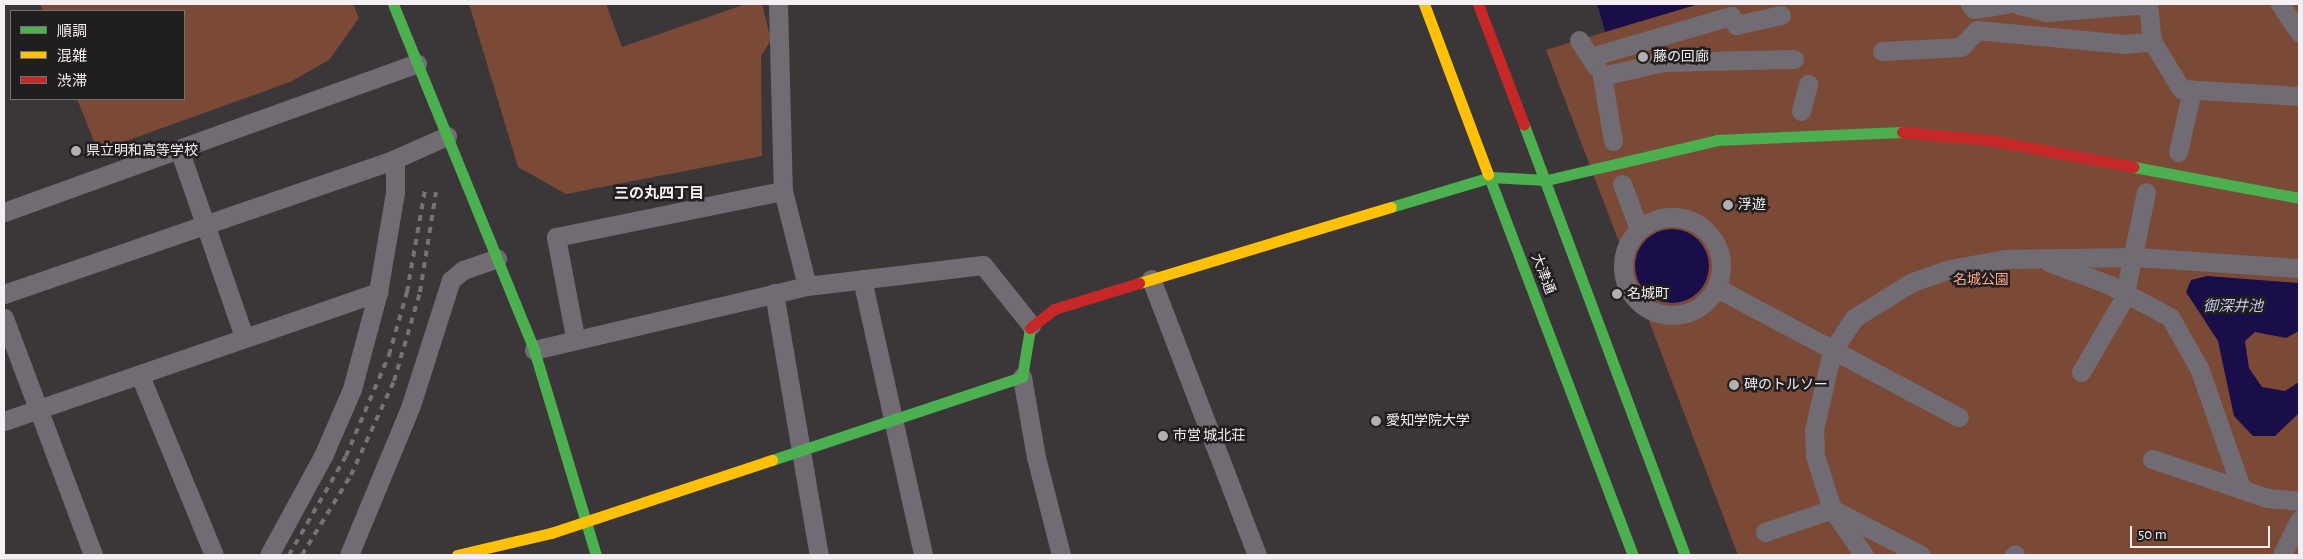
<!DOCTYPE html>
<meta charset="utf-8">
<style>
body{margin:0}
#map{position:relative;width:2303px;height:559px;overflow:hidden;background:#3b3739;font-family:"Alegreya Sans","Noto Sans JP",sans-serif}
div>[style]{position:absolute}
.green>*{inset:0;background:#7b4a37}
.water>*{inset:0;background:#190e49}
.round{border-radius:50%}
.street>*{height:19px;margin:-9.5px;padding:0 9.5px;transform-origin:9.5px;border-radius:9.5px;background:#716c74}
.street>.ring{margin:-9.5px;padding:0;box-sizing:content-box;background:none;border:19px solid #716c74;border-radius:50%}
.fast>*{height:11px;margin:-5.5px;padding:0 5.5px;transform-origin:5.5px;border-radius:5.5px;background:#4caf50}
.slow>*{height:11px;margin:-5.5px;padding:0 5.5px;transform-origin:5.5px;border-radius:5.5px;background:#ffc107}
.jam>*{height:11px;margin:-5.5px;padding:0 5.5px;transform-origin:5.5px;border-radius:5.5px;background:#c62828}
.rail>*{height:4px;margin-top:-2px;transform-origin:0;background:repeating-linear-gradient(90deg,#767277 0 6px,transparent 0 12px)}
.dots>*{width:14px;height:14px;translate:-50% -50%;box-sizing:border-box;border:2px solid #211e20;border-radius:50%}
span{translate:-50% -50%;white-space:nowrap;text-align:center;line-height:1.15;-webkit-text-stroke:5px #211e20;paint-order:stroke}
.poi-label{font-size:14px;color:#f3eff2}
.left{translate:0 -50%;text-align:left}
.street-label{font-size:14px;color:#f3eff2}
.park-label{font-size:14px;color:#fda785}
.neighbourhood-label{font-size:15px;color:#f3eff2;font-weight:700}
.water-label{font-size:15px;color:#c4c8f0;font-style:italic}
.frame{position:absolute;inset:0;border:5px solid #f3eff2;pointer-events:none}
.legend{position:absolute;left:10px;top:10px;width:175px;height:90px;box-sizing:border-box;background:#211e20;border:1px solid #757274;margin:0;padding:6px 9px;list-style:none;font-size:15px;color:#f3eff2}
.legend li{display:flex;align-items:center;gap:10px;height:25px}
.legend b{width:25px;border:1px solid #757274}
.scale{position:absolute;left:2130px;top:526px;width:140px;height:22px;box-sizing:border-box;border:2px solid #f3eff2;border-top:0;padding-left:6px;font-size:15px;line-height:18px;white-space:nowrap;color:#f3eff2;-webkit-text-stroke:4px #211e20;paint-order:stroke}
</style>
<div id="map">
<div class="green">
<div style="clip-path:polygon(40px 4px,353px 4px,359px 18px,329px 60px,290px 82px,98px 151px,77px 99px,184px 99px,184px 11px,43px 11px)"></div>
<div style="clip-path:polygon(469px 4px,606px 4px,622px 47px,746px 4px,762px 4px,771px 40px,761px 56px,762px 156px,566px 194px,518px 167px)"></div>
<div style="clip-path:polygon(1597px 4px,2299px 4px,2299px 555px,1738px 555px,1546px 50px,1605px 32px)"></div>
</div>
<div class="water">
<div style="clip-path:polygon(1597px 4px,1699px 4px,1605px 32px)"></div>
<div class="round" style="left:1635px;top:229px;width:74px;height:74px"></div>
<div style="clip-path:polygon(2207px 276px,2299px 283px,2299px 331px,2286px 338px,2255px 332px,2245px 341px,2249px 368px,2262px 387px,2285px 391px,2299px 382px,2299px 413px,2275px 436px,2253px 436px,2234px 416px,2218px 341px,2186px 292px,2191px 280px)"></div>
</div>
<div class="street">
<div style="left:778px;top:4px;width:187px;rotate:88.5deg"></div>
<div style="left:783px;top:191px;width:98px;rotate:75.8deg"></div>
<div style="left:1970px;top:4px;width:6px;rotate:51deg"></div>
<div style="left:1974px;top:9px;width:32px;rotate:-9deg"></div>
<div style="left:2016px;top:4px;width:31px;rotate:15deg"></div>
<div style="left:2046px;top:12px;width:102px;rotate:-4.5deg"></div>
<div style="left:2148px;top:4px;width:37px;rotate:84deg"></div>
<div style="left:2152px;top:41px;width:56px;rotate:58.9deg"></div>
<div style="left:2181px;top:89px;width:118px;rotate:3.4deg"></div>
<div style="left:2280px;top:4px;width:34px;rotate:56deg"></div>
<div style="left:1579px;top:40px;width:31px;rotate:57deg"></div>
<div style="left:1882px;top:51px;width:79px;rotate:-2.9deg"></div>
<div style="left:1961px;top:47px;width:23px;rotate:-47deg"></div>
<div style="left:1977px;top:30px;width:149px;rotate:5.4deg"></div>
<div style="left:2125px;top:44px;width:27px;rotate:-6deg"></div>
<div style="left:1590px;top:57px;width:147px;rotate:-16.2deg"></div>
<div style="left:1731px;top:16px;width:10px;rotate:61deg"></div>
<div style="left:1736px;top:25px;width:46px;rotate:-12.5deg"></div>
<div style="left:1801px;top:111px;width:28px;rotate:-75deg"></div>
<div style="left:1613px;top:141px;width:66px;rotate:-99.6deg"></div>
<div style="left:1602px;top:76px;width:63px;rotate:-12.9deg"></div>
<div style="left:1663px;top:62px;width:131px;rotate:-1.3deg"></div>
<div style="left:179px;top:149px;width:199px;rotate:70.9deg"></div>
<div style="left:2178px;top:152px;width:64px;rotate:-77.3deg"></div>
<div style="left:1622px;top:184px;width:48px;rotate:69.3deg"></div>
<div style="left:4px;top:212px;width:439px;rotate:-19.8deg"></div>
<div class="ring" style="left:1623px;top:217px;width:79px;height:79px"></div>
<div style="left:2049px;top:262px;width:65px;rotate:20.7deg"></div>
<div style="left:2110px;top:285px;width:68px;rotate:28.1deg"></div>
<div style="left:2170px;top:317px;width:59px;rotate:60.4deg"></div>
<div style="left:2199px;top:368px;width:126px;rotate:70.6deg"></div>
<div style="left:862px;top:279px;width:283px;rotate:77.5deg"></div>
<div style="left:1151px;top:279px;width:296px;rotate:69deg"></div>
<div style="left:1717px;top:288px;width:274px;rotate:28.1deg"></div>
<div style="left:774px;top:293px;width:266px;rotate:80.3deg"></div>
<div style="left:4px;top:294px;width:414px;rotate:-19deg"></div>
<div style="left:395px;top:159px;width:57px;rotate:-23.9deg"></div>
<div style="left:4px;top:318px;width:253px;rotate:69.4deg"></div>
<div style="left:575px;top:337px;width:102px;rotate:-100.8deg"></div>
<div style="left:556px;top:237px;width:232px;rotate:-11.5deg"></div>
<div style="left:534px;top:350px;width:280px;rotate:-13.2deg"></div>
<div style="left:807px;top:286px;width:177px;rotate:-6.8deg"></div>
<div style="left:983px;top:265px;width:77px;rotate:51.3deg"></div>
<div style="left:2081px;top:372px;width:86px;rotate:-59.8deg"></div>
<div style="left:2124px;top:298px;width:108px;rotate:-78.3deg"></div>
<div style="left:1022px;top:377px;width:81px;rotate:80.1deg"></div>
<div style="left:1036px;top:457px;width:101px;rotate:75.7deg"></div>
<div style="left:141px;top:378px;width:191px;rotate:67.6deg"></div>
<div style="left:4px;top:421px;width:396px;rotate:-19deg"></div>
<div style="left:2152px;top:459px;width:121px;rotate:18.7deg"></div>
<div style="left:2267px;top:498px;width:32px;rotate:5deg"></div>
<div style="left:1765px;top:532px;width:71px;rotate:-18.9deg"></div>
<div style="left:1832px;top:509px;width:100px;rotate:27.3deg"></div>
<div style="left:269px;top:555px;width:113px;rotate:-61.4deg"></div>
<div style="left:323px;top:456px;width:73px;rotate:-66.6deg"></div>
<div style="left:352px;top:389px;width:100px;rotate:-75deg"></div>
<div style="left:378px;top:292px;width:100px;rotate:-80.3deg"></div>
<div style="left:395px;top:193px;width:34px;rotate:-90deg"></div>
<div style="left:349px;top:555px;width:162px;rotate:-67.5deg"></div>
<div style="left:411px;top:405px;width:131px;rotate:-72.3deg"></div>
<div style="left:451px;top:280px;width:16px;rotate:-40deg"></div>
<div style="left:463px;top:270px;width:36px;rotate:-19deg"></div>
<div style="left:1864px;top:555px;width:56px;rotate:-124.8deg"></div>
<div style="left:1832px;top:509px;width:56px;rotate:-107.8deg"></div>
<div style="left:1815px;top:456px;width:26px;rotate:-92deg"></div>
<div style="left:1814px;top:430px;width:81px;rotate:-77.2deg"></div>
<div style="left:1832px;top:351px;width:40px;rotate:-56deg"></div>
<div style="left:1854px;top:318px;width:68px;rotate:-31.8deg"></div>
<div style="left:1912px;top:282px;width:40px;rotate:-18.9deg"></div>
<div style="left:1950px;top:269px;width:56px;rotate:-10.3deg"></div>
<div style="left:2005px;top:259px;width:131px;rotate:-0.9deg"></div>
<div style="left:2136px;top:257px;width:163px;rotate:3.9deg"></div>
<div style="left:2014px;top:555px;width:1px;rotate:-45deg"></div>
<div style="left:2282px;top:555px;width:39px;rotate:-64deg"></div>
</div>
<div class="fast">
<div style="left:393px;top:4px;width:374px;rotate:67.8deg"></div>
<div style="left:534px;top:350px;width:214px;rotate:73.2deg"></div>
<div style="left:1524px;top:125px;width:459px;rotate:69.5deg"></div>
<div style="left:2134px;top:167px;width:168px;rotate:10.6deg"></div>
<div style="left:1488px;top:174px;width:408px;rotate:69.2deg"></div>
<div style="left:1391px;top:207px;width:104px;rotate:-16.7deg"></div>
<div style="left:1491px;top:177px;width:56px;rotate:3.1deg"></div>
<div style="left:1547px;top:180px;width:175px;rotate:-13.2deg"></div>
<div style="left:1717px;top:140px;width:185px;rotate:-2.5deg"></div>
<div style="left:772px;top:460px;width:263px;rotate:-18.4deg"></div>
<div style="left:1022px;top:377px;width:50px;rotate:-80.7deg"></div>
</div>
<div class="slow">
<div style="left:1424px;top:4px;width:182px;rotate:69.4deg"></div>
<div style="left:1139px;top:283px;width:263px;rotate:-16.8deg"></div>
<div style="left:457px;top:555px;width:97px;rotate:-13.2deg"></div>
<div style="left:551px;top:533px;width:233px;rotate:-18.3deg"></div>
</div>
<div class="jam">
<div style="left:1478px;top:4px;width:129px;rotate:69.2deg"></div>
<div style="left:1902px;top:132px;width:87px;rotate:5.3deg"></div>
<div style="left:1989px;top:140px;width:147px;rotate:10.5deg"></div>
<div style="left:1030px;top:328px;width:31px;rotate:-38deg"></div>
<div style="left:1054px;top:309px;width:89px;rotate:-17deg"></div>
</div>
<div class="rail">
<div style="left:289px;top:555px;width:114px;rotate:-60.1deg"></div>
<div style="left:346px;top:456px;width:110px;rotate:-66.9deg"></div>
<div style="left:389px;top:355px;width:66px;rotate:-74.1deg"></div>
<div style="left:407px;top:292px;width:104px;rotate:-80deg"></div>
<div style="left:302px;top:555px;width:94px;rotate:-58.5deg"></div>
<div style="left:351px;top:475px;width:103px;rotate:-65.4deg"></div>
<div style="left:394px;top:381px;width:93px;rotate:-73.7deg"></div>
<div style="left:420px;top:292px;width:101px;rotate:-80.9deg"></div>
</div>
<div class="dots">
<div style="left:1643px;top:57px;background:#b3afb1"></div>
<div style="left:76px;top:151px;background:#b3afb1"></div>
<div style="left:1728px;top:205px;background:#b3afb1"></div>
<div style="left:1617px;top:294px;background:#b3afb1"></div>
<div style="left:1734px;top:385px;background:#b3afb1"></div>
<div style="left:1376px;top:421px;background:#b3afb1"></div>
<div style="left:1163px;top:436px;background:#b3afb1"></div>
</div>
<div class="poi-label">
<span class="left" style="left:1653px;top:57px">藤の回廊</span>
<span class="left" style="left:86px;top:151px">県立明和高等学校</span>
<span class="left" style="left:1738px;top:205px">浮遊</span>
<span class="left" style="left:1627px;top:294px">名城町</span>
<span class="left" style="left:1744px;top:385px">碑のトルソー</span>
<span class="left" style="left:1386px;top:421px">愛知学院大学</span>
<span class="left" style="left:1173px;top:436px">市営 城北荘</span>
</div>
<div class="street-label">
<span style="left:1543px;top:274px;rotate:69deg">大津通</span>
</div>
<div class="park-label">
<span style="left:1981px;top:280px">名城公園</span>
</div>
<div class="neighbourhood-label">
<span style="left:659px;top:194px">三の丸四丁目</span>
</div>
<div class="water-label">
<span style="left:2233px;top:307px">御深井池</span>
</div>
<div class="frame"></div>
<ul class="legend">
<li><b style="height:6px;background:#4caf50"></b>順調</li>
<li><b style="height:6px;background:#ffc107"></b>混雑</li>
<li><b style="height:6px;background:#c62828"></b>渋滞</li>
</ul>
<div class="scale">50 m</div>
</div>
